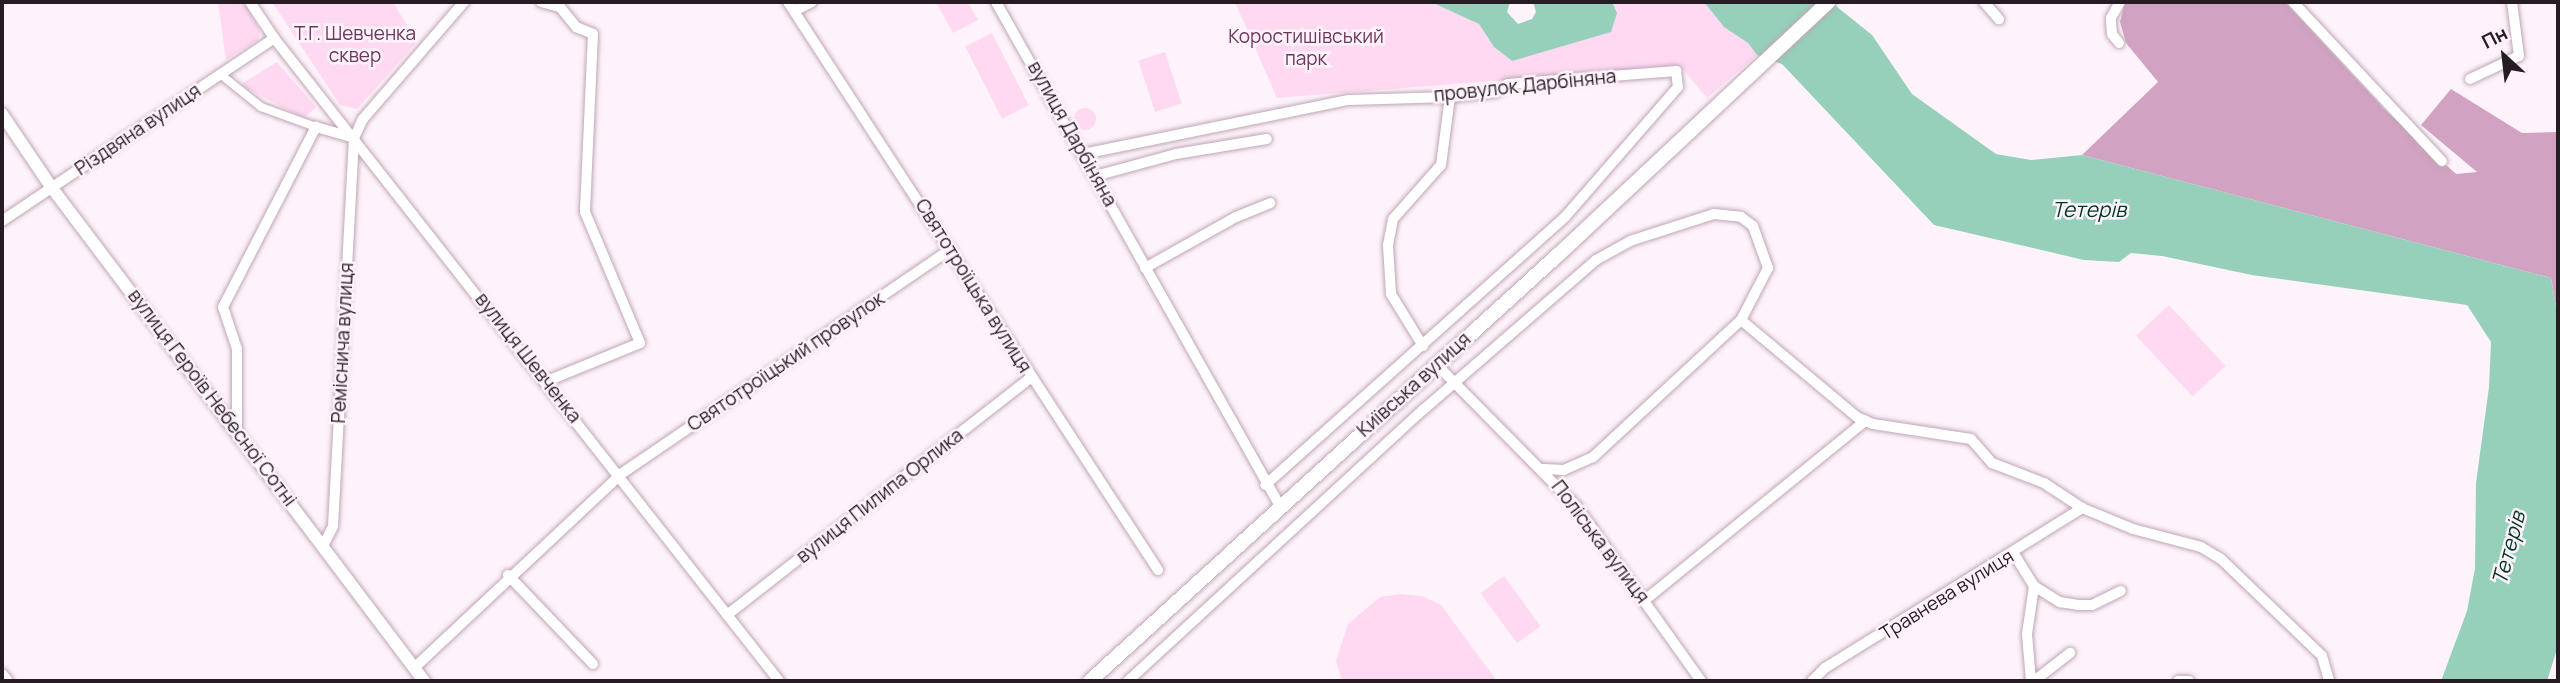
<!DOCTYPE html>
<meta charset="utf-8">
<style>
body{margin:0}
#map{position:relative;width:2560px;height:683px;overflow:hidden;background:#fef3fa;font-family:Manrope,sans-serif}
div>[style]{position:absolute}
.green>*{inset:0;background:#fed9f1;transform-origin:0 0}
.round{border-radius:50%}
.forest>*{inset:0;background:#d1a2c1}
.water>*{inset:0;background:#96d0ba}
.roads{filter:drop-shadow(0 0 2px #bfa5b6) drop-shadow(0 0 2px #bfa5b6)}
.pedestrian>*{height:8px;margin:-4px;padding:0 4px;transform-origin:4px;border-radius:4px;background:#fff}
.minor>*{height:10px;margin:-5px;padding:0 5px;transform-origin:5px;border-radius:5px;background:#fff}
.tertiary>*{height:12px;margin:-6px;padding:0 6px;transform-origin:6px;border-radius:6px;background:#fff}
.secondary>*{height:14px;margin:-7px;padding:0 7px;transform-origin:7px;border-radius:7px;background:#fff}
span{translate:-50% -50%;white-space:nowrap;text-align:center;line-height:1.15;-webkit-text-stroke:5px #fef3fa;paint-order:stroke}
.park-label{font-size:19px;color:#6f355e}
.street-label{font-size:19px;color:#261c23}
.water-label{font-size:21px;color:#003526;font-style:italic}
.frame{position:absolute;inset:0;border:4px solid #261c23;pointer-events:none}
.north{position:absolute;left:2469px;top:21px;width:70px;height:70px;-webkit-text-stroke:5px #fef3fa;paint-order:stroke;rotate:333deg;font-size:19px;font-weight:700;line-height:28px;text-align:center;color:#261c23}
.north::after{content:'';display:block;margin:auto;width:24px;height:32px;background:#261c23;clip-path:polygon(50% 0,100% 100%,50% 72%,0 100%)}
</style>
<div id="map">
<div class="green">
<div style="clip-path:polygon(218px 2px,245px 2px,260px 32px,258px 40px,226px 60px)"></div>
<div style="clip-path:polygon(272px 2px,393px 2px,417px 42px,357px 109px,340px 105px)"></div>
<div style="clip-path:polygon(936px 2px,968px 2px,978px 20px,953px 33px)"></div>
<div style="clip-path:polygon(1235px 2px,1431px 2px,1479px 24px,1494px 47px,1512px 61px,1553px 48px,1617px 13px,1612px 2px,1704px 2px,1724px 27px,1748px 43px,1757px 55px,1707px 98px,1680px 66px,1277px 98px)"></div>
<div style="left:992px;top:33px;width:81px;height:30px;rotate:63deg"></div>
<div style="left:1165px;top:52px;width:54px;height:28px;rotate:72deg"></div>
<div style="clip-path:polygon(277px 62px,316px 107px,304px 118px,244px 87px,243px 83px)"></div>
<div class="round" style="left:1074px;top:108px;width:22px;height:22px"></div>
<div style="left:2169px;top:305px;width:83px;height:45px;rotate:47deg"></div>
<div style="left:1504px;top:576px;width:62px;height:29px;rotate:54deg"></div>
<div style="clip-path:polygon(1400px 594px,1422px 596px,1441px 605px,1497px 681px,1342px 681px,1336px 661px,1348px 624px,1380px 597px)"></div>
</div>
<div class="forest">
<div style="clip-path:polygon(2125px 2px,2285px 2px,2385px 110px,2456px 174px,2477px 172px,2421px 125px,2451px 89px,2522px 133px,2558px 132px,2558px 318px,2551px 278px,2082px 155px,2158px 82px,2126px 43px,2120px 22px)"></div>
</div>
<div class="water">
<div style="clip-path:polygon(1431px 2px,1510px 2px,1507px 12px,1518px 24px,1532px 19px,1536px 12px,1533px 2px,1612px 2px,1617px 13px,1611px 32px,1512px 61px,1494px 47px,1479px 24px)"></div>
<div style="clip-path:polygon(1704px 2px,1831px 2px,1872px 35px,1912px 94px,1996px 154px,2031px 160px,2082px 155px,2551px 278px,2558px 318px,2558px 646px,2547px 681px,2441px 681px,2467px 611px,2475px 568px,2476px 483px,2489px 387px,2491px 342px,2467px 305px,2252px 275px,2162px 256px,2131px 253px,2119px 262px,2084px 260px,1934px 225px,1782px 64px,1757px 55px,1748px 43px,1724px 27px)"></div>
</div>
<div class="roads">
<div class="pedestrian">
<div style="left:220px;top:74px;width:53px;rotate:38.8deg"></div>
<div style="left:261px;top:107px;width:59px;rotate:20deg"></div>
</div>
<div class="minor">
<div style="left:250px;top:2px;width:43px;rotate:56.3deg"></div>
<div style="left:274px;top:38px;width:818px;rotate:51.85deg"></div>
<div style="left:541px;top:2px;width:20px;rotate:15deg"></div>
<div style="left:560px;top:7px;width:26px;rotate:51deg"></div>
<div style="left:576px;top:27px;width:18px;rotate:22deg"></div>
<div style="left:593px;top:34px;width:178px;rotate:92.6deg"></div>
<div style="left:585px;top:212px;width:142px;rotate:67.2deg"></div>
<div style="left:640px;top:343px;width:100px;rotate:157.8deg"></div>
<div style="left:788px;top:2px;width:678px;rotate:56.92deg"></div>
<div style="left:996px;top:2px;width:579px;rotate:60.6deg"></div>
<div style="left:1984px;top:2px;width:23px;rotate:49deg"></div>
<div style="left:2293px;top:2px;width:218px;rotate:46.9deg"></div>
<div style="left:794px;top:11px;width:20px;rotate:-27deg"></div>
<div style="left:2119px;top:43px;width:11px;rotate:-128deg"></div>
<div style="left:2112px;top:34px;width:16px;rotate:-94deg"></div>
<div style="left:2111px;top:18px;width:18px;rotate:-61deg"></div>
<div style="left:2470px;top:79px;width:54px;rotate:-25.1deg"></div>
<div style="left:2519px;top:56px;width:54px;rotate:-97.4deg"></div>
<div style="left:1083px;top:154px;width:271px;rotate:-11.5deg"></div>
<div style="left:1349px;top:100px;width:101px;rotate:-1.7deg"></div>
<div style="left:1450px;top:97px;width:46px;rotate:-6.2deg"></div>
<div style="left:1496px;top:92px;width:14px;rotate:-34deg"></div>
<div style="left:1508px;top:84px;width:169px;rotate:-4.4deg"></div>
<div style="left:1676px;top:71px;width:16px;rotate:83deg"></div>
<div style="left:1678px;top:87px;width:172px;rotate:131deg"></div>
<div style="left:1565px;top:217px;width:402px;rotate:138.2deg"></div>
<div style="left:1095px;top:176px;width:84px;rotate:-15.2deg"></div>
<div style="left:1176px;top:154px;width:92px;rotate:-9.4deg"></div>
<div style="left:2px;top:221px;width:328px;rotate:-33.9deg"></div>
<div style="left:1145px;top:268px;width:104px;rotate:-29.3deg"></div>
<div style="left:1236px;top:217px;width:37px;rotate:-22deg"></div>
<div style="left:1741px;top:320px;width:151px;rotate:39.9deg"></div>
<div style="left:1857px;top:417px;width:17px;rotate:24deg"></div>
<div style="left:1873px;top:424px;width:99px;rotate:8.7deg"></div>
<div style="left:1971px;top:439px;width:32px;rotate:49deg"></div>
<div style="left:1992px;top:463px;width:56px;rotate:21deg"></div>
<div style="left:2044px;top:483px;width:45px;rotate:33.3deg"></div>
<div style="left:2082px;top:508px;width:55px;rotate:22.4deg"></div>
<div style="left:2133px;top:529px;width:70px;rotate:14.8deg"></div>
<div style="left:2201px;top:547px;width:23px;rotate:31deg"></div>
<div style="left:2221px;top:559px;width:140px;rotate:43.8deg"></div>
<div style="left:2322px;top:656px;width:26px;rotate:74deg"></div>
<div style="left:1423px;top:346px;width:61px;rotate:-121.6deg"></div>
<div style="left:1391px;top:294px;width:49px;rotate:-93.5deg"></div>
<div style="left:1388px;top:245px;width:26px;rotate:-79deg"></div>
<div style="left:1393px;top:219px;width:72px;rotate:-48.4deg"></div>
<div style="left:1441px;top:165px;width:69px;rotate:-82.5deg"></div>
<div style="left:1436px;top:364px;width:201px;rotate:45.4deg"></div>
<div style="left:1577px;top:507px;width:214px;rotate:54.5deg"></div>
<div style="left:237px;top:432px;width:83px;rotate:-90deg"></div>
<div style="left:237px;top:349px;width:44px;rotate:-108.4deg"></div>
<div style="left:223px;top:307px;width:203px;rotate:-62.7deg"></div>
<div style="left:316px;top:127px;width:40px;rotate:16deg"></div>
<div style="left:323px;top:546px;width:22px;rotate:-63deg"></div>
<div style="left:333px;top:526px;width:389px;rotate:-86.9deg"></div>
<div style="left:354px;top:138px;width:21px;rotate:-65deg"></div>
<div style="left:363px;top:119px;width:155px;rotate:-49.2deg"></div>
<div style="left:2014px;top:554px;width:38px;rotate:58deg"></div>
<div style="left:508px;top:575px;width:123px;rotate:46.3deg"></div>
<div style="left:1645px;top:600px;width:284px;rotate:-39.1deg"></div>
<div style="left:727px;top:615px;width:387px;rotate:-38deg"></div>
<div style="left:414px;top:668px;width:284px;rotate:-43.1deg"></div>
<div style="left:621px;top:474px;width:399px;rotate:-34.3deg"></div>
<div style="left:2px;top:674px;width:9px;rotate:49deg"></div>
<div style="left:1128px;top:681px;width:401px;rotate:-42.6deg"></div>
<div style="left:1423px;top:410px;width:229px;rotate:-40.9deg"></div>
<div style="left:1596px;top:260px;width:39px;rotate:-29deg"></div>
<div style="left:1630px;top:241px;width:88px;rotate:-17.8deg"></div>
<div style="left:1714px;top:214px;width:27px;rotate:6deg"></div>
<div style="left:1741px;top:217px;width:15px;rotate:37deg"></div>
<div style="left:1753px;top:226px;width:45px;rotate:70.3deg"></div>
<div style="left:1768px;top:268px;width:59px;rotate:117.4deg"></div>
<div style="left:1741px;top:320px;width:202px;rotate:137.2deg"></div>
<div style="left:1593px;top:457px;width:32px;rotate:156deg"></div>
<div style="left:1564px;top:470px;width:21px;rotate:-177deg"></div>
<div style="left:1812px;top:681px;width:18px;rotate:-45deg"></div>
<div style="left:1825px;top:668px;width:303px;rotate:-31.9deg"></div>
<div style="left:2031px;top:681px;width:47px;rotate:-94.9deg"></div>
<div style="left:2027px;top:634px;width:49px;rotate:-81.7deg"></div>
<div style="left:2034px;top:586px;width:31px;rotate:32deg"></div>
<div style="left:2060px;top:602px;width:18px;rotate:9deg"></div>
<div style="left:2078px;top:605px;width:14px"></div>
<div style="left:2092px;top:605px;width:32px;rotate:-26deg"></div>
<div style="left:2034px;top:681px;width:46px;rotate:-37.9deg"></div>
<div style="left:2178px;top:681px;width:11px"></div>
</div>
<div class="tertiary">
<div style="left:2px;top:114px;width:89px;rotate:56deg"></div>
<div style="left:52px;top:188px;width:618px;rotate:52.96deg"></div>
</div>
<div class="secondary">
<div style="left:1090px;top:681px;width:634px;rotate:-42.32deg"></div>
<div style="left:1559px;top:254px;width:369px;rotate:-43.1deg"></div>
</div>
</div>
<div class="park-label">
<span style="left:355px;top:45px">Т.Г. Шевченка<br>сквер</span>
<span style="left:1306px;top:48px">Коростишівський<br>парк</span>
</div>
<div class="street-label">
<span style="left:1525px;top:86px;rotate:-6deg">провулок Дарбіняна</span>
<span style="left:138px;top:130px;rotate:-34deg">Різдвяна вулиця</span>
<span style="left:1072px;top:134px;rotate:61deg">вулиця Дарбіняна</span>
<span style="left:973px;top:286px;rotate:58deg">Святотроїцька вулиця</span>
<span style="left:343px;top:343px;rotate:-87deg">Реміснича вулиця</span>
<span style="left:528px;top:358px;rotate:52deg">вулиця Шевченка</span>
<span style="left:786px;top:362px;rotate:-34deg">Святотроїцький провулок</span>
<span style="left:1414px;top:385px;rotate:-42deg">Київська вулиця</span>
<span style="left:212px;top:398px;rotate:53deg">вулиця Героїв Небесної Сотні</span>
<span style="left:880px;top:496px;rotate:-38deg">вулиця Пилипа Орлика</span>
<span style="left:1600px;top:542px;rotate:53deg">Поліська вулиця</span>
<span style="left:1947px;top:595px;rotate:-32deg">Травнева вулиця</span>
</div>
<div class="water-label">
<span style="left:2089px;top:209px">Тетерів</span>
<span style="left:2508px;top:548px;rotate:-75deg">Тетерів</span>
</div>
<div class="frame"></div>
<div class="north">Пн</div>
</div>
